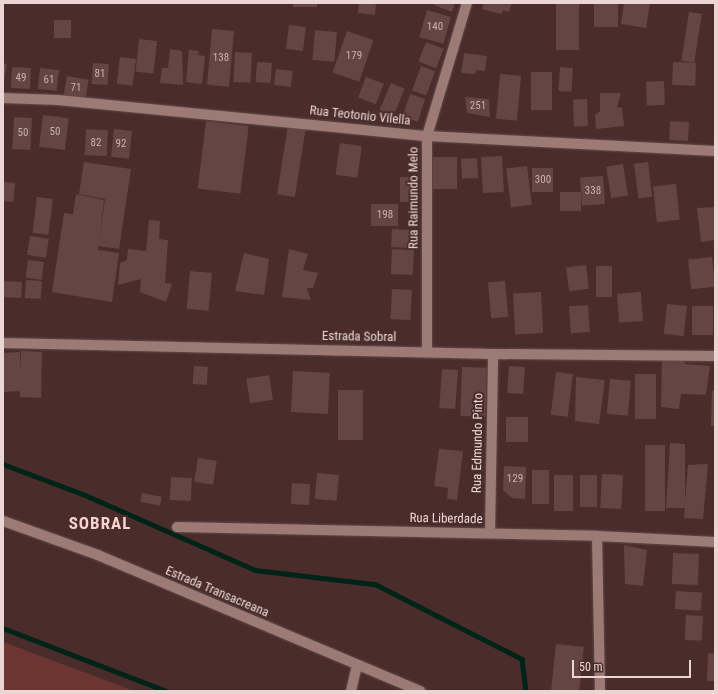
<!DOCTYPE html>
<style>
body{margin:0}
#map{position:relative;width:718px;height:694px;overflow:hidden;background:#4a2d2b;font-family:"Roboto Condensed",sans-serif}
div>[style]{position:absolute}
.green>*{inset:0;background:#6c3531}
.stream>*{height:4.5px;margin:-2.25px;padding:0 2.25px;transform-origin:2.25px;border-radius:2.25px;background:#002318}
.building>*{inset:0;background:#644542;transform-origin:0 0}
.roads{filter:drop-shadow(0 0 1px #634b49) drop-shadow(0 0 1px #634b49)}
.street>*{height:10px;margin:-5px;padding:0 5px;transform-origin:5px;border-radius:5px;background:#9c7a76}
.secondary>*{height:10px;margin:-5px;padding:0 5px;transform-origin:5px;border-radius:5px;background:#9c7a76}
span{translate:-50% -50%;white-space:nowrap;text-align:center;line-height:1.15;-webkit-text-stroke:4px #4a2d2b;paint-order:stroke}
.number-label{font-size:11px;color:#c8b2b0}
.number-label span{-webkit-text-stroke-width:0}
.street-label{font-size:13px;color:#ead7d5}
.district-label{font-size:17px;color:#f9d3cf;font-weight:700;letter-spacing:1px}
.frame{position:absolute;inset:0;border:4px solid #ead7d5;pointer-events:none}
.scale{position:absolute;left:572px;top:660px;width:119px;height:18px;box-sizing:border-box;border:2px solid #ead7d5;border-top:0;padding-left:5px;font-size:12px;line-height:14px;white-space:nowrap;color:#ead7d5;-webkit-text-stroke:3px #4a2d2b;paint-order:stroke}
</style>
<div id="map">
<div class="green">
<div style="clip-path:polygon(3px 642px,134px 691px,3px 691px)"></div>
</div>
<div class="stream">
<div style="left:3px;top:464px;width:85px;rotate:20.6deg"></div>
<div style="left:83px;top:494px;width:188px;rotate:23.8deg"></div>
<div style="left:255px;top:570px;width:121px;rotate:6.7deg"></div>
<div style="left:375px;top:584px;width:165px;rotate:27deg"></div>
<div style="left:522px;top:659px;width:32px;rotate:83deg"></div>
<div style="left:3px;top:628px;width:175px;rotate:21.1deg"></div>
</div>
<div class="building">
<div style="left:293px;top:3px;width:24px;height:4px"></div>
<div style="clip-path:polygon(359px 3px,376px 3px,375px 15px,358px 13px)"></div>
<div style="clip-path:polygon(435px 3px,455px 3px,452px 12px,434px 5px)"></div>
<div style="clip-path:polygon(484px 3px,512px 3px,509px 12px,503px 10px,501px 14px,482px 9px)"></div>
<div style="left:556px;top:3px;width:23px;height:47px"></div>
<div style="left:594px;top:3px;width:24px;height:24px"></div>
<div style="clip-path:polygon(624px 3px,650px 3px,646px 28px,621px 24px)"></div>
<div style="left:427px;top:10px;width:25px;height:28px;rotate:16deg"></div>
<div style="left:689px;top:12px;width:13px;height:49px;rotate:9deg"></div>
<div style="left:54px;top:20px;width:17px;height:18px"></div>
<div style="left:289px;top:25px;width:17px;height:24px;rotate:7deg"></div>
<div style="left:212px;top:29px;width:22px;height:56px;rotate:5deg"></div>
<div style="left:315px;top:30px;width:22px;height:30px;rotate:5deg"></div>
<div style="left:347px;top:31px;width:28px;height:44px;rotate:19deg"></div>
<div style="left:139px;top:39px;width:18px;height:33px;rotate:6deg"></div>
<div style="left:426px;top:42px;width:19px;height:21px;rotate:21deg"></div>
<div style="clip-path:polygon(170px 49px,182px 51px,183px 85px,160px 83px,162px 68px,168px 68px)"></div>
<div style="clip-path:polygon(189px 50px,199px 51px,198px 55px,205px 56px,202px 84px,186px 82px)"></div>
<div style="left:235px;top:52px;width:17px;height:30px;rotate:3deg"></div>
<div style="clip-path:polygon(464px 53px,487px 56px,485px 71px,476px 70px,475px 74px,461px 73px)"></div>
<div style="left:120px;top:57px;width:16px;height:27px;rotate:7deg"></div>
<div style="left:257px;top:62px;width:15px;height:20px;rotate:4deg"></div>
<div style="left:673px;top:62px;width:23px;height:23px;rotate:2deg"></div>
<div style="clip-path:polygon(3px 63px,7px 64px,4px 80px,3px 80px)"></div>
<div style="left:93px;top:63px;width:16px;height:21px;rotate:4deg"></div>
<div style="left:421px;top:66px;width:15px;height:26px;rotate:20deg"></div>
<div style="left:12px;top:67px;width:19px;height:21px;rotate:3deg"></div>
<div style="left:560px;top:67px;width:13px;height:24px;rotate:4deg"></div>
<div style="left:40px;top:68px;width:19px;height:21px;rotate:6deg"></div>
<div style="left:276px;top:69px;width:17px;height:16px;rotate:7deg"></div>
<div style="left:531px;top:72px;width:21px;height:38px"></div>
<div style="left:500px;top:74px;width:21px;height:45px;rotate:5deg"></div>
<div style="left:67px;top:76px;width:22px;height:21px;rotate:10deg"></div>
<div style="left:366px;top:77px;width:19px;height:22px;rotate:21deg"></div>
<div style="left:664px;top:81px;width:24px;height:18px;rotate:88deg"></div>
<div style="left:391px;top:83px;width:15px;height:32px;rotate:23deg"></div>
<div style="clip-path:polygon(600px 93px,621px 93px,617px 107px,622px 108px,624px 126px,596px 129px,595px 115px,600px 111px)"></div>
<div style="left:410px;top:94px;width:16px;height:24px;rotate:18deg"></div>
<div style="clip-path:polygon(465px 97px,489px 99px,490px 117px,467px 113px)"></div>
<div style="left:587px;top:99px;width:27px;height:14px;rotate:88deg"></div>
<div style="left:43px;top:115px;width:26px;height:32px;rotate:7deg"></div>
<div style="left:14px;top:117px;width:18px;height:32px;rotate:3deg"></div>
<div style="left:206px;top:121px;width:43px;height:68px;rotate:7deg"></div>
<div style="left:670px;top:121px;width:19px;height:19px;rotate:3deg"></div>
<div style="left:288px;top:125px;width:18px;height:70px;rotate:9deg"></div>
<div style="left:86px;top:129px;width:22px;height:26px;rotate:3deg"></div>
<div style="left:114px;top:129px;width:18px;height:28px;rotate:6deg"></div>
<div style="left:340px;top:143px;width:22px;height:32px;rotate:8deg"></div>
<div style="left:502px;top:156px;width:36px;height:21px;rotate:87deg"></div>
<div style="left:433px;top:157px;width:24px;height:32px"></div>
<div style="left:477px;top:158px;width:20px;height:16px;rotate:87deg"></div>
<div style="clip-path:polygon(84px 162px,131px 169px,119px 249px,98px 246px,98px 250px,119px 253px,112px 302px,52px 292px,64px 213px,73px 214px,76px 194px,104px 200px,99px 242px,105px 199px,79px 194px)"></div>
<div style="left:648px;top:162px;width:35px;height:14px;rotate:83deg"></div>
<div style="left:623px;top:164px;width:32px;height:17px;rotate:81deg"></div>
<div style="left:527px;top:166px;width:39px;height:21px;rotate:83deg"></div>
<div style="left:532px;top:168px;width:21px;height:24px"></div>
<div style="left:603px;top:176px;width:28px;height:23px;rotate:86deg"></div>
<div style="left:400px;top:177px;width:19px;height:25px"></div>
<div style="left:4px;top:182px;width:11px;height:19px;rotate:5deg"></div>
<div style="left:676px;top:184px;width:36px;height:23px;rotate:84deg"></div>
<div style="left:560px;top:192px;width:21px;height:19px"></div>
<div style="left:37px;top:197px;width:16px;height:36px;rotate:7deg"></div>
<div style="left:371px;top:204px;width:27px;height:22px"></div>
<div style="clip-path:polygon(715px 207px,715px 240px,701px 242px,697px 208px)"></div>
<div style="clip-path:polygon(149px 220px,160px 221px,159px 239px,168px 240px,165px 283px,172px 284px,166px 302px,140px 292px,141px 279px,118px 285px,120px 263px,127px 260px,128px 249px,146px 251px)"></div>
<div style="left:392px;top:229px;width:22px;height:18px;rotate:3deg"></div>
<div style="left:30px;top:236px;width:19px;height:19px;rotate:9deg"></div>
<div style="clip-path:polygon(289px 249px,308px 254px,303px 270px,318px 273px,313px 288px,307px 288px,311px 300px,282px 297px)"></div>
<div style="left:392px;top:249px;width:22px;height:25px;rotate:3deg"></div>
<div style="clip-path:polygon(244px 253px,269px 259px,264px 295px,235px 291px)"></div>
<div style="left:712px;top:257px;width:30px;height:24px;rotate:84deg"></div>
<div style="left:28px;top:260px;width:16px;height:18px;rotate:7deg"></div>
<div style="left:586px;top:265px;width:24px;height:20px;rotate:83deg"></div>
<div style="left:596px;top:266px;width:16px;height:31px"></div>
<div style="left:190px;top:271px;width:22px;height:38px;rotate:5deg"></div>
<div style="left:26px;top:280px;width:16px;height:18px;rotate:4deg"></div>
<div style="left:3px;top:281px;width:19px;height:16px;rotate:3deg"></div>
<div style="left:505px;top:281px;width:36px;height:17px;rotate:85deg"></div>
<div style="left:392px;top:289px;width:20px;height:30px;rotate:3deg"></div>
<div style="left:541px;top:292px;width:41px;height:28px;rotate:87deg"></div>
<div style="left:641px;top:292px;width:29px;height:24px;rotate:86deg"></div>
<div style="left:667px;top:304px;width:20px;height:30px;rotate:6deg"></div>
<div style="left:588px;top:305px;width:27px;height:19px;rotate:86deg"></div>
<div style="left:692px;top:306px;width:21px;height:29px"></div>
<div style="clip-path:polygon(21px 351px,42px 352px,41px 398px,20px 397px,20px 391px,4px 392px,3px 353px,20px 352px,21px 371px)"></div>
<div style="clip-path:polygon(662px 358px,684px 358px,685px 364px,710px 366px,706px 395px,681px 394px,679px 409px,661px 407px)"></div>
<div style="left:194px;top:366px;width:14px;height:18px;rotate:4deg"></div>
<div style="left:509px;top:366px;width:16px;height:27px;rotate:4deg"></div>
<div style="left:462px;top:367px;width:25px;height:49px;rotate:2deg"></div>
<div style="left:442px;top:369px;width:16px;height:39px;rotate:4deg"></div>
<div style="left:293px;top:371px;width:37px;height:41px;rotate:3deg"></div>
<div style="left:556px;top:372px;width:17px;height:43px;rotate:7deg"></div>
<div style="left:635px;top:374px;width:21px;height:45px"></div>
<div style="left:269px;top:375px;width:25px;height:23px;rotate:81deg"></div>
<div style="clip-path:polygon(576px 377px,605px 380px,599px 424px,575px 421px)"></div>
<div style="left:610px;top:379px;width:21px;height:35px;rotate:5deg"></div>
<div style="left:338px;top:390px;width:25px;height:50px"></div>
<div style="clip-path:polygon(712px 390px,715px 391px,715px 426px,711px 426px)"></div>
<div style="left:506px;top:417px;width:22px;height:25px"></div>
<div style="clip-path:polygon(670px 443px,685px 444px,685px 502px,688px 465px,708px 464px,703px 519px,684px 518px,685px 508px,666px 508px)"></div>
<div style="left:645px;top:445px;width:20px;height:66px"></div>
<div style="clip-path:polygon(439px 449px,463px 451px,457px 500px,447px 499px,448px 488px,434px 486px)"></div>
<div style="left:198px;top:458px;width:19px;height:24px;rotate:9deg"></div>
<div style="clip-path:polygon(504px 466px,526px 467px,525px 499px,512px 498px,503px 490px)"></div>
<div style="left:532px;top:470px;width:17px;height:34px"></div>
<div style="left:317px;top:473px;width:22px;height:26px;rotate:5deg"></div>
<div style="left:602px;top:474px;width:21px;height:34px;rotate:3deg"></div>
<div style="left:554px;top:475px;width:19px;height:36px"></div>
<div style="left:580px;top:475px;width:17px;height:32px"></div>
<div style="left:171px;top:477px;width:21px;height:23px;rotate:3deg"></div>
<div style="left:292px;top:483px;width:18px;height:21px;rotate:3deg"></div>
<div style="left:142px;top:493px;width:20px;height:9px;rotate:11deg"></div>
<div style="clip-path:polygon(624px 545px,647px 550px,643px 586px,625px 584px)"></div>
<div style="left:673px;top:553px;width:26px;height:31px;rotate:2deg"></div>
<div style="left:676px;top:591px;width:26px;height:18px;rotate:4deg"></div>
<div style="left:686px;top:615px;width:17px;height:25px;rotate:3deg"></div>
<div style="left:556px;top:644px;width:28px;height:47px;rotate:6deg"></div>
<div style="clip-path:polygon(708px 653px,715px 654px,715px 681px,707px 681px)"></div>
</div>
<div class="roads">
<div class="street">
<div style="left:3px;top:98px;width:55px;rotate:2.1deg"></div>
<div style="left:58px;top:100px;width:371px;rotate:5.6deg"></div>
<div style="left:427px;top:136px;width:288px;rotate:3deg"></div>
<div style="left:3px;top:343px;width:490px;rotate:1.3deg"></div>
<div style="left:493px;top:354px;width:222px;rotate:0.5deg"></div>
<div style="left:427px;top:352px;width:216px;rotate:-90deg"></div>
<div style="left:427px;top:136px;width:139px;rotate:-73.3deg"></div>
<div style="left:177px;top:527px;width:420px;rotate:1.2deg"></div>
<div style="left:597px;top:536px;width:118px;rotate:2.9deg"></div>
<div style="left:490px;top:533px;width:179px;rotate:-89deg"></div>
<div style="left:597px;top:536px;width:155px;rotate:88.9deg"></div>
<div style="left:351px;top:691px;width:27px;rotate:-77deg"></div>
</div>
<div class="secondary">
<div style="left:3px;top:521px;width:101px;rotate:19.7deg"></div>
<div style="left:98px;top:555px;width:350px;rotate:22.9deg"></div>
</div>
</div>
<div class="number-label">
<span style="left:435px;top:27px">140</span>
<span style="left:354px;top:56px">179</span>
<span style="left:221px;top:58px">138</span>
<span style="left:100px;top:74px">81</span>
<span style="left:21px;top:78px">49</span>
<span style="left:49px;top:80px">61</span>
<span style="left:76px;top:88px">71</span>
<span style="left:478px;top:106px">251</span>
<span style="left:55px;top:132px">50</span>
<span style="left:23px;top:133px">50</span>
<span style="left:96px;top:143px">82</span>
<span style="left:121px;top:144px">92</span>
<span style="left:543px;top:180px">300</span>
<span style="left:593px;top:191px">338</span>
<span style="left:385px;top:215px">198</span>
<span style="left:515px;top:479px">129</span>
</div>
<div class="street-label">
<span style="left:360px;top:116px;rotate:6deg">Rua Teotonio Vilella</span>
<span style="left:414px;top:198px;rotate:-90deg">Rua Raimundo Melo</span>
<span style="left:359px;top:337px;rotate:1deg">Estrada Sobral</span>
<span style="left:478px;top:443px;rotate:-89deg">Rua Edmundo Pinto</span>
<span style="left:446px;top:519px;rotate:1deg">Rua Liberdade</span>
<span style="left:217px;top:592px;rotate:23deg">Estrada Transacreana</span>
</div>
<div class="district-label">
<span style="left:100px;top:524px">SOBRAL</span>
</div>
<div class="frame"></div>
<div class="scale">50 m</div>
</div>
